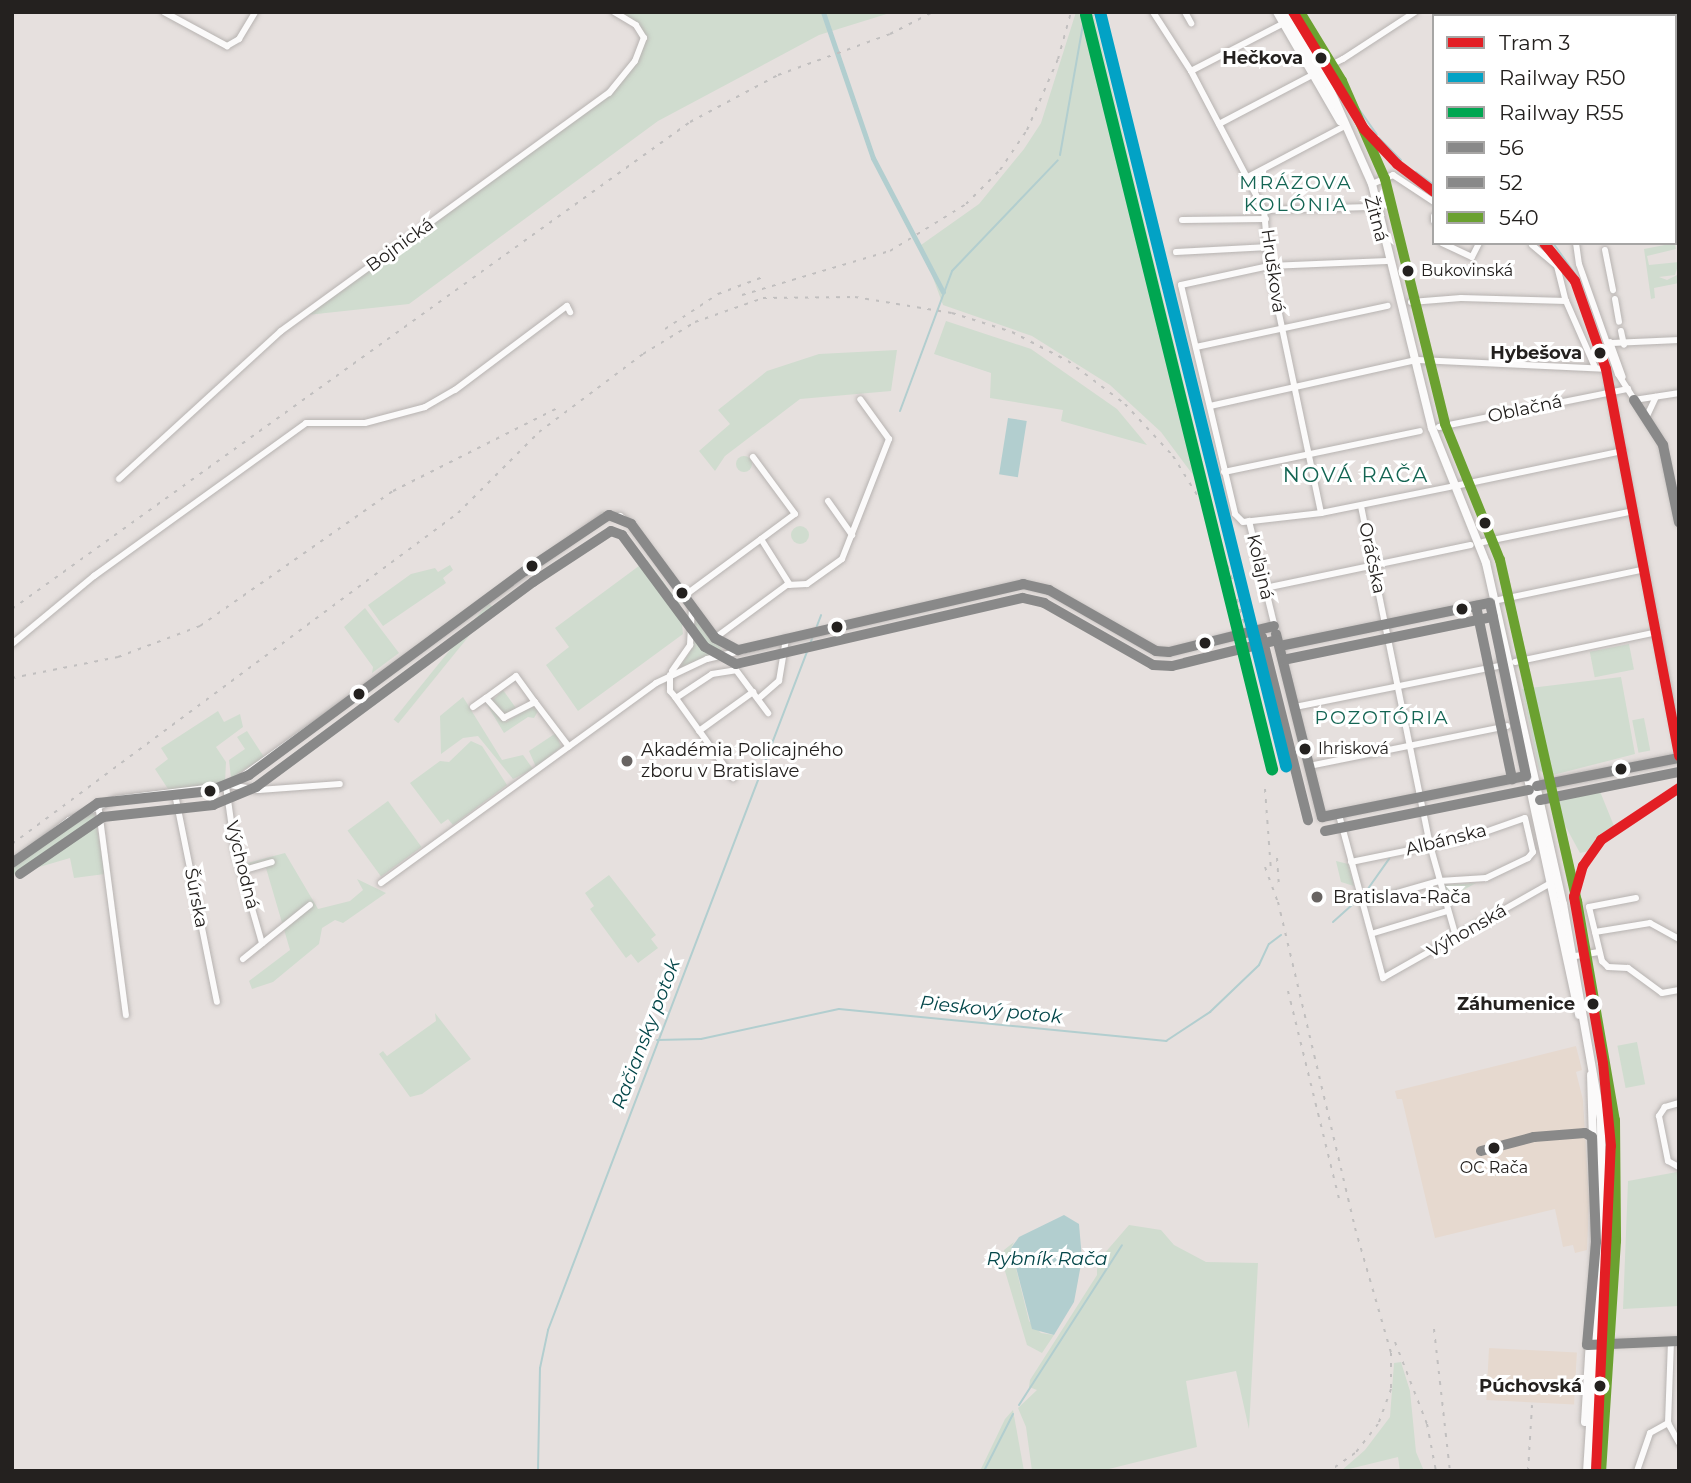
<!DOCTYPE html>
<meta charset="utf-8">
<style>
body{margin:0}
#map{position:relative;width:1691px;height:1483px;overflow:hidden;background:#e6e0de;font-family:Montserrat,sans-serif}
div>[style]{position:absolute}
.commercial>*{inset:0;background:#e6d9cf;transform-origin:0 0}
.green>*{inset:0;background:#d0dccf;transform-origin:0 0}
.round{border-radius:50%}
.water>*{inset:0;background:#b2cecf;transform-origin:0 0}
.stream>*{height:2px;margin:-1px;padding:0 1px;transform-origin:1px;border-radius:1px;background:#b2cecf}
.canal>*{height:5px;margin:-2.5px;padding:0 2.5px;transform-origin:2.5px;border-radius:2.5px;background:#b2cecf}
.roads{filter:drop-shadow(0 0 2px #b7b3b1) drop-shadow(0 0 2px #b7b3b1)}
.street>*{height:6px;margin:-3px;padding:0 3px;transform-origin:3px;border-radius:3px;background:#fbfafa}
.secondary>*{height:8px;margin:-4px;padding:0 4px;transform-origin:4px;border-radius:4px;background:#fbfafa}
.rail>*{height:2px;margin-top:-1px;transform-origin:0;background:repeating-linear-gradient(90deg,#c1bfbf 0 3.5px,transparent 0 10.5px)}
.bus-1>*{height:10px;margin:-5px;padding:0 5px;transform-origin:5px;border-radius:5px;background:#898989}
.bus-2>*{height:10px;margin:-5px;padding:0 5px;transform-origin:5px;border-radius:5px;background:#898989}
.bus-3>*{height:10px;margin:-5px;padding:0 5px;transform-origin:5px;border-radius:5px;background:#6ba130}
.rail-1>*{height:12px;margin:-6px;padding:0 6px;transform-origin:6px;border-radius:6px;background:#02a2c5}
.rail-2>*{height:12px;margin:-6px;padding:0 6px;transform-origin:6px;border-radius:6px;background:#00a651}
.tram-1>*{height:10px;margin:-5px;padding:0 5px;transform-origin:5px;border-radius:5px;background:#e31e24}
.dots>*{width:19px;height:19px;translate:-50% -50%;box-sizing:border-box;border:4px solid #fff;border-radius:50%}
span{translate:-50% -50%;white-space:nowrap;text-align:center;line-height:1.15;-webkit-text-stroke:6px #fff;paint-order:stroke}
.bus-label{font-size:16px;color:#24211f}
.left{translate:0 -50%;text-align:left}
.stop-label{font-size:18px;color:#24211f;font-weight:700}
.right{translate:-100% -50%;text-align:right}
.street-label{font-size:18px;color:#24211f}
.poi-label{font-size:18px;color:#24211f}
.neighbourhood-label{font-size:19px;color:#146553;letter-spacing:2px}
.water-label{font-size:19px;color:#034649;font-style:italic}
.quarter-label{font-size:21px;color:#146553;letter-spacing:2px}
.frame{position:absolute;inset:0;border:14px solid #24211f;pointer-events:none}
.legend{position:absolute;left:1432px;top:14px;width:245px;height:231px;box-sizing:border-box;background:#fff;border:2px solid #a7a6a5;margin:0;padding:9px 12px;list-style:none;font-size:21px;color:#24211f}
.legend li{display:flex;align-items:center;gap:14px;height:35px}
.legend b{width:35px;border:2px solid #a7a6a5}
</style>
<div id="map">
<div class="commercial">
<div style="clip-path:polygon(1576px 1046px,1582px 1070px,1576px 1072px,1583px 1100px,1589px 1200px,1587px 1250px,1575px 1253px,1573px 1245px,1563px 1247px,1555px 1209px,1435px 1238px,1402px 1099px,1397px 1099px,1395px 1091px)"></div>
<div style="left:1489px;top:1348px;width:88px;height:52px;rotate:3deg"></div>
</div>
<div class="green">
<div style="clip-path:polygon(616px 12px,893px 12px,819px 35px,658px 121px,409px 304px,298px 316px,619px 86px,645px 43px,637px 25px)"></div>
<div style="clip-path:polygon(1076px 12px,1093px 12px,1208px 483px,1199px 483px,1161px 432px,1110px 385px,1032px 336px,943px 305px,921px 245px,979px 204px,1024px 149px,1041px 123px)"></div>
<div style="clip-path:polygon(1675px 243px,1676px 249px,1647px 256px,1649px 265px,1679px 262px,1675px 275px,1659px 277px,1667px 280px,1679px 274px,1679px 283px,1654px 288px,1655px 298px,1651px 299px,1644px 249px)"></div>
<div style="clip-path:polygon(946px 321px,1031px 349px,1117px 409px,1147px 445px,1061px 421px,1063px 410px,990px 398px,991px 373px,934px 354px)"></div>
<div style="clip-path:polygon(897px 350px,891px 391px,800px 399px,725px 456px,715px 471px,699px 451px,730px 424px,718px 410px,767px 371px,819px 354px)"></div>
<div class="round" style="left:736px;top:456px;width:16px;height:16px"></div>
<div class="round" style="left:791px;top:526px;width:18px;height:18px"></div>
<div style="clip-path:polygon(647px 560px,680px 604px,683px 634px,578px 711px,546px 665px,569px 647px,555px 628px)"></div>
<div style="clip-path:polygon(450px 565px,453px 570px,443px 578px,446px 583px,383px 626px,368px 605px,411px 574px,435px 568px,438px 572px)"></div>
<div style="left:488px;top:603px;width:6px;height:150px;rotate:39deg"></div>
<div style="clip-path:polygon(365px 608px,399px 653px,372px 673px,373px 667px,344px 627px)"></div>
<div style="clip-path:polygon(695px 616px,723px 651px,680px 667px,693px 647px)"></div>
<div style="left:1629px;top:644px;width:26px;height:40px;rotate:79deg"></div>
<div style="clip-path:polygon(1621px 677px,1635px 754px,1549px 776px,1539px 770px,1522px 689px)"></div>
<div style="clip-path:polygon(503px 690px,518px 711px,504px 716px,492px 701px)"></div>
<div style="clip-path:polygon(463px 697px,502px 760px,523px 755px,533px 769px,513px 779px,478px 736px,463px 738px,441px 754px,440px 716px)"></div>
<div style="clip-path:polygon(486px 703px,506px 722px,533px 706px,538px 711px,534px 718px,528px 717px,504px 733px)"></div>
<div style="clip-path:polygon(218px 711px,224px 722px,240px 714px,243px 727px,216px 747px,226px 762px,225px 783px,193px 790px,168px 789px,155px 769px,168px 759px,161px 748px)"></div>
<div style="left:1644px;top:718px;width:33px;height:12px;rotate:79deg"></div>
<div style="clip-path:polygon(247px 731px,264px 757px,231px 778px,229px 760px,245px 749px,237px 737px)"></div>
<div style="clip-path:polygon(556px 733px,561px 747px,536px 767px,529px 751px)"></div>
<div style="clip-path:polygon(471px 741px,482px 746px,507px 785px,453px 825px,448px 819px,441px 824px,410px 783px,440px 761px,449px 762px)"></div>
<div style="clip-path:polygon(1597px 784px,1614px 826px,1589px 851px,1580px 853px,1548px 794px)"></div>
<div style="left:388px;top:801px;width:57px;height:50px;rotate:54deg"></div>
<div style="clip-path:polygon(94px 812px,105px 874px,74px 878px,70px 858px,12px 875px,12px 867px)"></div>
<div style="clip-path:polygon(285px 853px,318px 909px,350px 901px,363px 890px,357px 879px,386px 893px,343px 923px,335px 920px,322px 928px,319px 944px,273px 982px,252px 989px,249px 981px,290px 950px,266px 868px,244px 864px)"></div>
<div style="clip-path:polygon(1336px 861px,1348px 864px,1354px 886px,1341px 882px)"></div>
<div style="clip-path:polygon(609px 875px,656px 935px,651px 939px,658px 948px,638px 963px,631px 954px,626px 958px,590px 909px,594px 906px,585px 893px)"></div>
<div style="clip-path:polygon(1476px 883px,1447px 899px,1443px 885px)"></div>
<div style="clip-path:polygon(435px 1013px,471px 1059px,422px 1094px,410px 1097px,379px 1054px,383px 1051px,387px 1056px,436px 1021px)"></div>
<div style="left:1637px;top:1042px;width:43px;height:20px;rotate:79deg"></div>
<div style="clip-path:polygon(1677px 1172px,1679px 1306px,1623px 1309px,1628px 1181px)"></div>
<div style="clip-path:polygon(1129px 1225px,1161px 1230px,1174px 1245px,1206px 1262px,1258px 1263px,1249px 1429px,1236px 1371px,1186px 1381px,1197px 1447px,1101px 1471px,1032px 1471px,1026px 1427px,1018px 1408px,1037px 1390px,1029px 1387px,1030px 1380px,1097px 1275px,1097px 1262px)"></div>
<div style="clip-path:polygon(1014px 1242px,1011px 1248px,1029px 1321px,1041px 1333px,1054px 1335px,1042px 1353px,1027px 1345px,1002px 1261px,1004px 1250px)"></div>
<div style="clip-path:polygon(1401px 1362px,1410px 1391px,1416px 1452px,1424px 1471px,1400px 1471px,1398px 1457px,1341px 1471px,1365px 1450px,1390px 1417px,1394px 1363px)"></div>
<div style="clip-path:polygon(1595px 1399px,1599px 1399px,1595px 1471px,1590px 1471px)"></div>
<div style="clip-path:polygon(1013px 1410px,1024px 1471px,980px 1471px,1005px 1419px)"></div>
</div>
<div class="water">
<div style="left:1008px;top:418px;width:19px;height:57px;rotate:9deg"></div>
<div style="clip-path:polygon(1064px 1215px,1079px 1224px,1082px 1259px,1074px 1302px,1054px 1335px,1032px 1329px,1011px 1248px,1019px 1237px)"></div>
</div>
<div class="stream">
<div style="left:1500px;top:16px;width:1px;rotate:-90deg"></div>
<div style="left:1675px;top:48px;width:7px;rotate:-56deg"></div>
<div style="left:1347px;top:92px;width:52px;rotate:55.1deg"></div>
<div style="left:1379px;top:138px;width:31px;rotate:45deg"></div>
<div style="left:1060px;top:155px;width:133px;rotate:-80deg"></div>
<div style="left:1083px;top:24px;width:13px;rotate:-42deg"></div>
<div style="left:1416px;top:172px;width:22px;rotate:36deg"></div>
<div style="left:1553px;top:243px;width:43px;rotate:54.5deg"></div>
<div style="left:900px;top:411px;width:149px;rotate:-69.6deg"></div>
<div style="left:952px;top:271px;width:153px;rotate:-46.3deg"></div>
<div style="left:815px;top:631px;width:17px;rotate:-69deg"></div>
<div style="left:1365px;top:893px;width:42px;rotate:-54.8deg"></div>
<div style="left:1333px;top:922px;width:36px;rotate:-42deg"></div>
<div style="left:657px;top:1040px;width:44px;rotate:-1.3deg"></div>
<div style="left:701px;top:1039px;width:141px;rotate:-12.3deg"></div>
<div style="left:839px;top:1009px;width:329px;rotate:5.6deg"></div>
<div style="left:1166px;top:1041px;width:53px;rotate:-33.4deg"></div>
<div style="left:1210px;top:1012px;width:68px;rotate:-43.8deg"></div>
<div style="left:1259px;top:965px;width:23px;rotate:-65deg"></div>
<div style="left:1269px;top:944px;width:15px;rotate:-37deg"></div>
<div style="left:1019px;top:1405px;width:190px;rotate:-57.2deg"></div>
<div style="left:538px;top:1471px;width:103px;rotate:-88.9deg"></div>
<div style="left:540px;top:1368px;width:39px;rotate:-78deg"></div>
<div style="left:548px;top:1330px;width:743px;rotate:-69.1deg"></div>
<div style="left:984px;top:1471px;width:64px;rotate:-63deg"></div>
</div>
<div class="canal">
<div style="left:823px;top:12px;width:154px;rotate:71.1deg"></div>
<div style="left:873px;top:158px;width:151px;rotate:62.4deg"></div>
</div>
<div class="roads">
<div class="street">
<div style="left:164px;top:12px;width:72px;rotate:28.4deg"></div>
<div style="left:227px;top:46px;width:14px;rotate:-30deg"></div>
<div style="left:239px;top:39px;width:31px;rotate:-59deg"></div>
<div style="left:1153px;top:12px;width:70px;rotate:57.2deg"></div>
<div style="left:1191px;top:71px;width:157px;rotate:62.3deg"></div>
<div style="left:1264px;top:210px;width:56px;rotate:84.9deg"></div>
<div style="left:1269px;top:266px;width:252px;rotate:78.1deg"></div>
<div style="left:1185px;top:12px;width:13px;rotate:61deg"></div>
<div style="left:1493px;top:16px;width:5px;rotate:-53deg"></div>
<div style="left:1191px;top:71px;width:105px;rotate:-27.3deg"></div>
<div style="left:1219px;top:124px;width:140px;rotate:-27.7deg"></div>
<div style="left:1343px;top:59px;width:86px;rotate:-33.1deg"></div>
<div style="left:1675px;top:153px;width:4px"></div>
<div style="left:1248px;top:177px;width:107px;rotate:-27.8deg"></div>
<div style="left:1372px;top:184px;width:23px;rotate:-23deg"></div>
<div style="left:1393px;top:175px;width:49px;rotate:33.4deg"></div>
<div style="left:1264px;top:210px;width:105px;rotate:-1.6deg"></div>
<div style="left:1677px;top:213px;width:8px;rotate:76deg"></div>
<div style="left:1434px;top:216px;width:5px;rotate:90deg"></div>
<div style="left:1182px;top:220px;width:84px;rotate:-0.7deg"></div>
<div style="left:1442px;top:243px;width:33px;rotate:25deg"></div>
<div style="left:1472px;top:257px;width:16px;rotate:-63deg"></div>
<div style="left:1576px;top:243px;width:21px;rotate:82deg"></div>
<div style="left:1579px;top:264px;width:117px;rotate:70.5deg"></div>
<div style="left:1618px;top:374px;width:82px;rotate:57.5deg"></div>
<div style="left:1662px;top:443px;width:82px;rotate:78deg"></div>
<div style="left:1532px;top:245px;width:33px;rotate:40deg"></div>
<div style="left:1557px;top:266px;width:36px;rotate:76deg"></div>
<div style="left:1566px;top:301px;width:72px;rotate:66.3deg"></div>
<div style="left:1605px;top:250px;width:41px;rotate:78.7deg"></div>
<div style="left:1176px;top:252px;width:93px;rotate:-3.1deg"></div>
<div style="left:1387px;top:261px;width:118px;rotate:177.6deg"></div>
<div style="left:1269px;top:266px;width:90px;rotate:167.8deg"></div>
<div style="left:1181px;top:285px;width:235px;rotate:76.7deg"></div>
<div style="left:1235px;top:514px;width:11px;rotate:45deg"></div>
<div style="left:1243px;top:522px;width:79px;rotate:-6.6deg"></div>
<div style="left:1321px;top:513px;width:132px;rotate:-11.4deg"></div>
<div style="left:1615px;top:299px;width:23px;rotate:80deg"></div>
<div style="left:1411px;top:302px;width:50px;rotate:-4.6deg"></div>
<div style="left:1461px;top:298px;width:105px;rotate:1.6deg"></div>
<div style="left:1621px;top:331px;width:14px;rotate:78deg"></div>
<div style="left:1610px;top:342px;width:37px;rotate:70deg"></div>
<div style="left:1612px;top:343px;width:67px;rotate:-2.6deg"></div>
<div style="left:1196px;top:347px;width:196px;rotate:-12.1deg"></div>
<div style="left:1634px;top:400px;width:46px;rotate:-8.8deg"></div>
<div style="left:1210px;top:406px;width:211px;rotate:-12.6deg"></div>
<div style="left:1416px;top:360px;width:190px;rotate:2.7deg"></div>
<div style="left:1606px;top:369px;width:387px;rotate:79.1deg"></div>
<div style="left:1647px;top:416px;width:21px;rotate:-65deg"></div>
<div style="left:1439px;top:427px;width:193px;rotate:-11.4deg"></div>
<div style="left:1224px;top:472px;width:200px;rotate:-11.8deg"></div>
<div style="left:119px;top:479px;width:219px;rotate:-42.4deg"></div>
<div style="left:281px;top:331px;width:405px;rotate:-36deg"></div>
<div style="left:609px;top:93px;width:41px;rotate:-50.9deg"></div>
<div style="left:635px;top:61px;width:25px;rotate:-69deg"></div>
<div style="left:644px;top:38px;width:15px;rotate:-122deg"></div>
<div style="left:636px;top:25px;width:26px;rotate:-149deg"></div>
<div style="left:1455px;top:486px;width:172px;rotate:-11.8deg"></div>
<div style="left:828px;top:501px;width:42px;rotate:54.8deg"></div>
<div style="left:1361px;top:506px;width:346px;rotate:78.5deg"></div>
<div style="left:1430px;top:845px;width:96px;rotate:74.2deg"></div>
<div style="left:1249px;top:521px;width:305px;rotate:76.3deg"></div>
<div style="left:1321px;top:817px;width:209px;rotate:-11.3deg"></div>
<div style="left:761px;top:539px;width:54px;rotate:57.8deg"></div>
<div style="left:1483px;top:542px;width:154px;rotate:-11.6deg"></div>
<div style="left:1265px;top:588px;width:210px;rotate:-11.8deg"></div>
<div style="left:684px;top:596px;width:138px;rotate:-36.5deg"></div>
<div style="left:795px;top:514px;width:71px;rotate:-126.4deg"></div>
<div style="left:715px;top:638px;width:89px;rotate:-36.4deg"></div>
<div style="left:787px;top:585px;width:20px;rotate:-3deg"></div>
<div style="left:807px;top:584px;width:43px;rotate:-35.5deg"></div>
<div style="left:842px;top:559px;width:129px;rotate:-68.6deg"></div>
<div style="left:889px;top:439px;width:49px;rotate:-125.9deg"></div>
<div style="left:12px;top:644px;width:107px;rotate:-39.7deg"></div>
<div style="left:94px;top:576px;width:261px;rotate:-35.8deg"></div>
<div style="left:306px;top:423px;width:59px"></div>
<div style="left:365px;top:423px;width:62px;rotate:-14.9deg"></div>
<div style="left:425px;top:407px;width:34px;rotate:-30deg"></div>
<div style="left:455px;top:390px;width:140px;rotate:-36.9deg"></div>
<div style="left:567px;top:306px;width:7px;rotate:63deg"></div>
<div style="left:1280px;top:646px;width:373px;rotate:-11.9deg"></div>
<div style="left:1515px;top:662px;width:145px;rotate:-11.9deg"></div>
<div style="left:672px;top:671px;width:32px;rotate:-55deg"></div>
<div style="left:690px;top:645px;width:37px;rotate:-87deg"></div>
<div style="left:670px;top:675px;width:16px;rotate:90deg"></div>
<div style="left:670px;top:691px;width:9px;rotate:49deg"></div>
<div style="left:676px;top:698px;width:43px;rotate:-33.7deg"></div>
<div style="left:712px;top:674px;width:24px;rotate:-9deg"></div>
<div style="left:736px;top:670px;width:54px;rotate:53.3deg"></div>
<div style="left:516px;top:676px;width:32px;rotate:54deg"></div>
<div style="left:535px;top:702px;width:35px;rotate:153deg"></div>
<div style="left:504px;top:718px;width:27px;rotate:-132deg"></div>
<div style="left:486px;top:698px;width:37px;rotate:-36deg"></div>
<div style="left:675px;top:697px;width:100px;rotate:54.4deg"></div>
<div style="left:758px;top:699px;width:28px;rotate:-41deg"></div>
<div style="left:779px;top:681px;width:43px;rotate:-80.5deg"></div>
<div style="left:535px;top:702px;width:56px;rotate:52.9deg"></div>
<div style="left:473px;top:707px;width:16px;rotate:-35deg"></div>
<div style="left:1295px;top:707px;width:207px;rotate:-11.4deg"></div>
<div style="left:699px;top:731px;width:67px;rotate:-35.8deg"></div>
<div style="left:1309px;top:766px;width:202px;rotate:-11.4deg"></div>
<div style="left:230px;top:785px;width:461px;rotate:-35.7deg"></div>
<div style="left:604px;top:516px;width:16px"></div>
<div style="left:620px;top:516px;width:14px;rotate:36deg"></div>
<div style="left:631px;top:524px;width:142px;rotate:53.6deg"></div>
<div style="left:715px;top:638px;width:23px;rotate:31deg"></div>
<div style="left:226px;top:786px;width:64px;rotate:81.9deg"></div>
<div style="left:235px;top:849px;width:98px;rotate:74deg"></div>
<div style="left:175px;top:794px;width:212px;rotate:78.6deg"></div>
<div style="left:98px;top:803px;width:214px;rotate:82.5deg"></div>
<div style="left:1339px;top:815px;width:169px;rotate:74.9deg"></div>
<div style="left:1383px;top:978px;width:195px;rotate:-29.5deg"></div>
<div style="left:1351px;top:862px;width:119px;rotate:-11.6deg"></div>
<div style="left:1468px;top:838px;width:60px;rotate:-19.3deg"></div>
<div style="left:1525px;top:818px;width:35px;rotate:77deg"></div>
<div style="left:1533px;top:852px;width:8px;rotate:130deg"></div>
<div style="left:1528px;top:858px;width:47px;rotate:154.5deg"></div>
<div style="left:1486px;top:878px;width:47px;rotate:176.3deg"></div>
<div style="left:1439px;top:881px;width:76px;rotate:164deg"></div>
<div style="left:12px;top:863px;width:71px;rotate:-37deg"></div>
<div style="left:69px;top:820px;width:51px;rotate:-24.1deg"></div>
<div style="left:116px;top:799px;width:115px;rotate:-7deg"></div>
<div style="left:230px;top:785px;width:29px;rotate:10deg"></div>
<div style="left:259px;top:790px;width:81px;rotate:-4.2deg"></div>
<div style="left:241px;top:871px;width:32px;rotate:-16deg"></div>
<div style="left:381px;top:883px;width:340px;rotate:-36deg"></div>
<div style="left:656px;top:683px;width:56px;rotate:-25.2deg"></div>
<div style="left:707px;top:659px;width:325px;rotate:-13.4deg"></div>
<div style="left:1023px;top:584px;width:27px;rotate:13deg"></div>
<div style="left:1049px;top:590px;width:123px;rotate:29.7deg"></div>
<div style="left:1156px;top:651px;width:13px;rotate:4deg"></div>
<div style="left:1169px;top:652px;width:108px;rotate:-13.9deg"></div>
<div style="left:1636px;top:898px;width:48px;rotate:169.2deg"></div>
<div style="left:1589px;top:907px;width:56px;rotate:76.5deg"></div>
<div style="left:1602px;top:961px;width:8px;rotate:45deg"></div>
<div style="left:1608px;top:967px;width:20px;rotate:3deg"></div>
<div style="left:1628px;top:968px;width:42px;rotate:36.3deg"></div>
<div style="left:1662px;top:993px;width:17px;rotate:-10deg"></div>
<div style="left:1595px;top:932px;width:56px;rotate:-9.3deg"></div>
<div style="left:1650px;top:923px;width:33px;rotate:29deg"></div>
<div style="left:1374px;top:933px;width:76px;rotate:-16.8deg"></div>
<div style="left:1570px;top:957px;width:29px;rotate:-10deg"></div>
<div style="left:243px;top:959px;width:86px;rotate:-38.9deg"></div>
<div style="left:1679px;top:1103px;width:15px;rotate:164deg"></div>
<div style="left:1665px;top:1107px;width:11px;rotate:124deg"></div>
<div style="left:1659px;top:1116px;width:46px;rotate:78.7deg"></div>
<div style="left:1668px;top:1161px;width:13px;rotate:29deg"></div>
<div style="left:1595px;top:1344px;width:84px;rotate:-2deg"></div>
<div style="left:1668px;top:1423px;width:23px;rotate:61deg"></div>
<div style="left:1637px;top:1471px;width:40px;rotate:-71.1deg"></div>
<div style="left:1650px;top:1433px;width:21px;rotate:-29deg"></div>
<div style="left:1668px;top:1423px;width:82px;rotate:-87.9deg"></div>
</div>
<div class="secondary">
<div style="left:1277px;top:12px;width:126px;rotate:60deg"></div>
<div style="left:1283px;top:12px;width:88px;rotate:58.5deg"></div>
<div style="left:1329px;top:87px;width:106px;rotate:66.1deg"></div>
<div style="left:1372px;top:184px;width:251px;rotate:76.2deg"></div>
<div style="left:1432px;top:428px;width:145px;rotate:68.2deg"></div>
<div style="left:1486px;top:563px;width:350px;rotate:77.3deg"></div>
<div style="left:1563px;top:904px;width:219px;rotate:80deg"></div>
<div style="left:1601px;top:1120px;width:120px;rotate:89.5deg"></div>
<div style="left:1602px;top:1240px;width:231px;rotate:93.7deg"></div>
<div style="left:1502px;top:658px;width:365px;rotate:77.8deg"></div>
<div style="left:1537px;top:786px;width:145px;rotate:-11.2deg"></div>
<div style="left:1585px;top:1422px;width:180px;rotate:-86.5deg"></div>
<div style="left:1596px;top:1242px;width:167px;rotate:-91.7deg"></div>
</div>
</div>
<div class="rail">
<div style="left:742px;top:295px;width:154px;rotate:-16.6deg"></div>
<div style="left:890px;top:251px;width:89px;rotate:-31.7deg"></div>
<div style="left:966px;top:204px;width:48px;rotate:-45deg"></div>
<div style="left:1000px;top:170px;width:48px;rotate:-56deg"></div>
<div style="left:1027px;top:130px;width:77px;rotate:-66.4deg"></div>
<div style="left:1058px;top:59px;width:49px;rotate:-74.5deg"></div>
<div style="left:665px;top:329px;width:64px;rotate:-33.4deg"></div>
<div style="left:718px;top:294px;width:48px;rotate:-20.7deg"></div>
<div style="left:1237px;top:599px;width:73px;rotate:73.3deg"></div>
<div style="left:12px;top:609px;width:835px;rotate:-35.69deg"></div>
<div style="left:690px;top:122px;width:100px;rotate:-28.1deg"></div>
<div style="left:778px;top:75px;width:119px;rotate:-20.1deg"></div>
<div style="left:890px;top:34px;width:48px;rotate:-27.1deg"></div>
<div style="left:12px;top:678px;width:108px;rotate:-11.2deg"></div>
<div style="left:118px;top:657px;width:88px;rotate:-20.7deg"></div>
<div style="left:200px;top:626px;width:236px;rotate:-35deg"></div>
<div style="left:393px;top:491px;width:184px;rotate:-26.8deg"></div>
<div style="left:1265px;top:789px;width:82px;rotate:85.8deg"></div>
<div style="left:12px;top:844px;width:555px;rotate:-36.58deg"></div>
<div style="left:458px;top:513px;width:115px;rotate:-45deg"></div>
<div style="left:539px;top:432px;width:130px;rotate:-36.9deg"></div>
<div style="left:643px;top:354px;width:61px;rotate:-31.6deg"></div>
<div style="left:695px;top:322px;width:72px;rotate:-19.4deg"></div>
<div style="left:763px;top:298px;width:92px;rotate:-0.6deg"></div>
<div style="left:855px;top:297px;width:98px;rotate:9.4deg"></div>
<div style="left:952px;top:313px;width:63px;rotate:17.6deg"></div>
<div style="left:1012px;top:332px;width:63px;rotate:27.4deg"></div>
<div style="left:1068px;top:361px;width:71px;rotate:37deg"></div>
<div style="left:1125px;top:404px;width:71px;rotate:47.3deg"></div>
<div style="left:1173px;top:456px;width:70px;rotate:58.3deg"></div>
<div style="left:1210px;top:516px;width:67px;rotate:70.8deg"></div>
<div style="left:1277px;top:858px;width:31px;rotate:86deg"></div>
<div style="left:1265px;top:867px;width:37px;rotate:70deg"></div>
<div style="left:1278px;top:902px;width:335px;rotate:76.7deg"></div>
<div style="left:1355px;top:1228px;width:130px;rotate:73.9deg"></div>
<div style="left:1391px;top:1353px;width:36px;rotate:90deg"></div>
<div style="left:1391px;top:1389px;width:37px;rotate:110deg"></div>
<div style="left:1378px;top:1424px;width:37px;rotate:128deg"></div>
<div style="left:1355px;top:1453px;width:32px;rotate:145deg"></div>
<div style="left:1288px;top:991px;width:217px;rotate:76.2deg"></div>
<div style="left:1434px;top:1329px;width:143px;rotate:83.6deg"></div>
<div style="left:1395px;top:1342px;width:88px;rotate:68.7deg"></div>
<div style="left:1427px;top:1424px;width:48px;rotate:79.2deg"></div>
<div style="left:1528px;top:1471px;width:66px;rotate:-86.5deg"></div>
</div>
<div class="bus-1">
<div style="left:1634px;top:400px;width:54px;rotate:57.2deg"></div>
<div style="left:1663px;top:445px;width:79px;rotate:78.3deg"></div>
<div style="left:1490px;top:603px;width:177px;rotate:78.2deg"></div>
<div style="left:1276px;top:634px;width:189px;rotate:75.9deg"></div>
<div style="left:1280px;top:646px;width:214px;rotate:-11.6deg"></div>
<div style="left:1537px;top:786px;width:145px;rotate:-11.2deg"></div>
<div style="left:1322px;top:817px;width:208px;rotate:-11.4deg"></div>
<div style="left:12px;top:863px;width:105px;rotate:-34.9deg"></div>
<div style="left:98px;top:803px;width:113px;rotate:-6.1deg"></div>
<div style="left:210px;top:791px;width:42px;rotate:-22.3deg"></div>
<div style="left:249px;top:775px;width:343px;rotate:-36.5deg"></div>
<div style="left:525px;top:571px;width:101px;rotate:-33.7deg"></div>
<div style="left:609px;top:515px;width:24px;rotate:22deg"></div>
<div style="left:631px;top:524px;width:142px;rotate:53.6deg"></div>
<div style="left:715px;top:638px;width:26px;rotate:28deg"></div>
<div style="left:738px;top:650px;width:293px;rotate:-13deg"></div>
<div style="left:1023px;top:584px;width:27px;rotate:13deg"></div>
<div style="left:1049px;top:590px;width:123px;rotate:29.7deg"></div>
<div style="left:1156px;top:651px;width:13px;rotate:4deg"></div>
<div style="left:1169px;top:652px;width:108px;rotate:-13.9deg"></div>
<div style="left:1481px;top:1151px;width:55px;rotate:-14.8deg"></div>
<div style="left:1534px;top:1137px;width:51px;rotate:-4.5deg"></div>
<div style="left:1585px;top:1133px;width:8px;rotate:30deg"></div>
<div style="left:1592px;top:1137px;width:105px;rotate:87.8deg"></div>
<div style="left:1596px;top:1242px;width:103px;rotate:95deg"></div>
<div style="left:1587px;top:1345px;width:92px;rotate:-2.5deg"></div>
</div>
<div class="bus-2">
<div style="left:1476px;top:606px;width:177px;rotate:78.2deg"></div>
<div style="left:1262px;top:637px;width:189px;rotate:75.9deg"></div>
<div style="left:1283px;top:660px;width:214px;rotate:-11.6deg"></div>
<div style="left:1540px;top:800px;width:142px;rotate:-11.4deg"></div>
<div style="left:1325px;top:831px;width:208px;rotate:-11.4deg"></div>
<div style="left:20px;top:874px;width:101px;rotate:-34.5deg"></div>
<div style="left:103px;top:817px;width:111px;rotate:-6.2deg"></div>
<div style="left:213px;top:805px;width:47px;rotate:-22.7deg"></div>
<div style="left:256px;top:787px;width:345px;rotate:-36.5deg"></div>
<div style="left:533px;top:582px;width:93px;rotate:-33.2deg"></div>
<div style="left:611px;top:531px;width:12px;rotate:20deg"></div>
<div style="left:622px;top:535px;width:139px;rotate:53.5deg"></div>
<div style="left:705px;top:647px;width:35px;rotate:29deg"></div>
<div style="left:736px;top:664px;width:294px;rotate:-13deg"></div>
<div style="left:1023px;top:598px;width:22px;rotate:13deg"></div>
<div style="left:1044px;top:603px;width:125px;rotate:29.6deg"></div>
<div style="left:1153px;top:665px;width:19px;rotate:3deg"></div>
<div style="left:1172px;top:666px;width:108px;rotate:-13.9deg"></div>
</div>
<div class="bus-3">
<div style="left:1300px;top:12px;width:81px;rotate:58.7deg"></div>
<div style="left:1342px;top:81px;width:107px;rotate:66.3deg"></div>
<div style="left:1385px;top:179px;width:252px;rotate:76.2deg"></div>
<div style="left:1445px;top:424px;width:147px;rotate:68deg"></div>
<div style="left:1500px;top:560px;width:350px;rotate:77.3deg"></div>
<div style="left:1577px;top:901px;width:222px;rotate:80.2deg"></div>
<div style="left:1615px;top:1120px;width:121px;rotate:89.5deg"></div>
<div style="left:1616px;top:1241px;width:230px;rotate:93.7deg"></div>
</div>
<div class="rail-1">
<div style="left:1100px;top:12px;width:777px;rotate:76.14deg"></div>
</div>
<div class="rail-2">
<div style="left:1086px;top:15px;width:777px;rotate:76.14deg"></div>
</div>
<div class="tram-1">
<div style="left:1293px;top:12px;width:137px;rotate:58.7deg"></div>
<div style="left:1364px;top:129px;width:48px;rotate:46.7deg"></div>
<div style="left:1397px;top:164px;width:46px;rotate:37.1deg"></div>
<div style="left:1544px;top:243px;width:49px;rotate:50.8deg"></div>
<div style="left:1575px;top:281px;width:93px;rotate:70.6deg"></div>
<div style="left:1606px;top:369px;width:394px;rotate:79.3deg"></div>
<div style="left:1596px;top:1471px;width:325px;rotate:-87.4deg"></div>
<div style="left:1611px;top:1146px;width:83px;rotate:-95.5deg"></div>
<div style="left:1603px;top:1063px;width:169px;rotate:-99.9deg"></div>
<div style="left:1574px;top:897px;width:32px;rotate:-74deg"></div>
<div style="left:1583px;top:866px;width:32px;rotate:-55deg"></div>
<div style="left:1601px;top:840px;width:94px;rotate:-33.7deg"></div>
</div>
<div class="dots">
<div style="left:1321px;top:58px;background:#24211f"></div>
<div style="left:1408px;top:271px;background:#24211f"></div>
<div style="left:1600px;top:353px;background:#24211f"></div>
<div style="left:1485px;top:523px;background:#24211f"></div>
<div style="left:532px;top:566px;background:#24211f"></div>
<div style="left:682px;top:593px;background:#24211f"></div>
<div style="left:1462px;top:609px;background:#24211f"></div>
<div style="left:837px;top:627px;background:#24211f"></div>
<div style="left:1205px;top:643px;background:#24211f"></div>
<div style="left:359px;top:694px;background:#24211f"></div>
<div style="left:1305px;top:749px;background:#24211f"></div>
<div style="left:627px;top:761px;background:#686462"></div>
<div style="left:1621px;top:769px;background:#24211f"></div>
<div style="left:210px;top:791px;background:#24211f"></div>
<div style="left:1317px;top:897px;background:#686462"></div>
<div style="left:1593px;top:1004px;background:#24211f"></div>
<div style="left:1494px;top:1148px;background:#24211f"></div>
<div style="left:1600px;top:1386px;background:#24211f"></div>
</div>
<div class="bus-label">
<span class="left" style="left:1421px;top:271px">Bukovinská</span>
<span class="left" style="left:1318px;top:749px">Ihrisková</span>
<span style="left:1494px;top:1168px">OC Rača</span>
</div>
<div class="stop-label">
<span class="right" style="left:1303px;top:58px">Hečkova</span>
<span class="right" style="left:1582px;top:353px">Hybešova</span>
<span class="right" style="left:1575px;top:1004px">Záhumenice</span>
<span class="right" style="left:1582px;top:1386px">Púchovská</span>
</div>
<div class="street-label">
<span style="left:1376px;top:219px;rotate:75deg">Žitná</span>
<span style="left:400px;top:245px;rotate:-36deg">Bojnická</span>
<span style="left:1273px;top:271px;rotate:82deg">Hrušková</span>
<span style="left:1525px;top:409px;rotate:-12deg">Oblačná</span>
<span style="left:1372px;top:558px;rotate:78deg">Oráčska</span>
<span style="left:1260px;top:567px;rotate:77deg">Koľajná</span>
<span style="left:1446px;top:840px;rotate:-14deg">Albánska</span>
<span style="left:242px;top:865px;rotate:76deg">Východná</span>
<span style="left:196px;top:898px;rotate:79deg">Šúrska</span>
<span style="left:1467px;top:931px;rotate:-30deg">Výhonská</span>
</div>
<div class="poi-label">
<span class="left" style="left:641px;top:761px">Akadémia Policajného<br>zboru v Bratislave</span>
<span class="left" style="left:1333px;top:897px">Bratislava-Rača</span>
</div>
<div class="neighbourhood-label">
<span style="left:1296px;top:194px">MRÁZOVA<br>KOLÓNIA</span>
<span style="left:1382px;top:718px">POZOTÓRIA</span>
</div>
<div class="water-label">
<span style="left:991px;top:1010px;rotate:6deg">Pieskový potok</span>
<span style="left:646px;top:1034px;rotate:-69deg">Račiansky potok</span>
<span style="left:1047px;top:1259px">Rybník Rača</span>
</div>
<div class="quarter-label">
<span style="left:1356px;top:475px">NOVÁ RAČA</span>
</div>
<div class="frame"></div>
<ul class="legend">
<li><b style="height:9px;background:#e31e24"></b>Tram 3</li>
<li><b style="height:9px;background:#02a2c5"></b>Railway R50</li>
<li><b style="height:9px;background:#00a651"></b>Railway R55</li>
<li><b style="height:9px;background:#898989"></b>56</li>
<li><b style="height:9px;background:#898989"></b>52</li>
<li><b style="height:9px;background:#6ba130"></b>540</li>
</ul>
</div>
